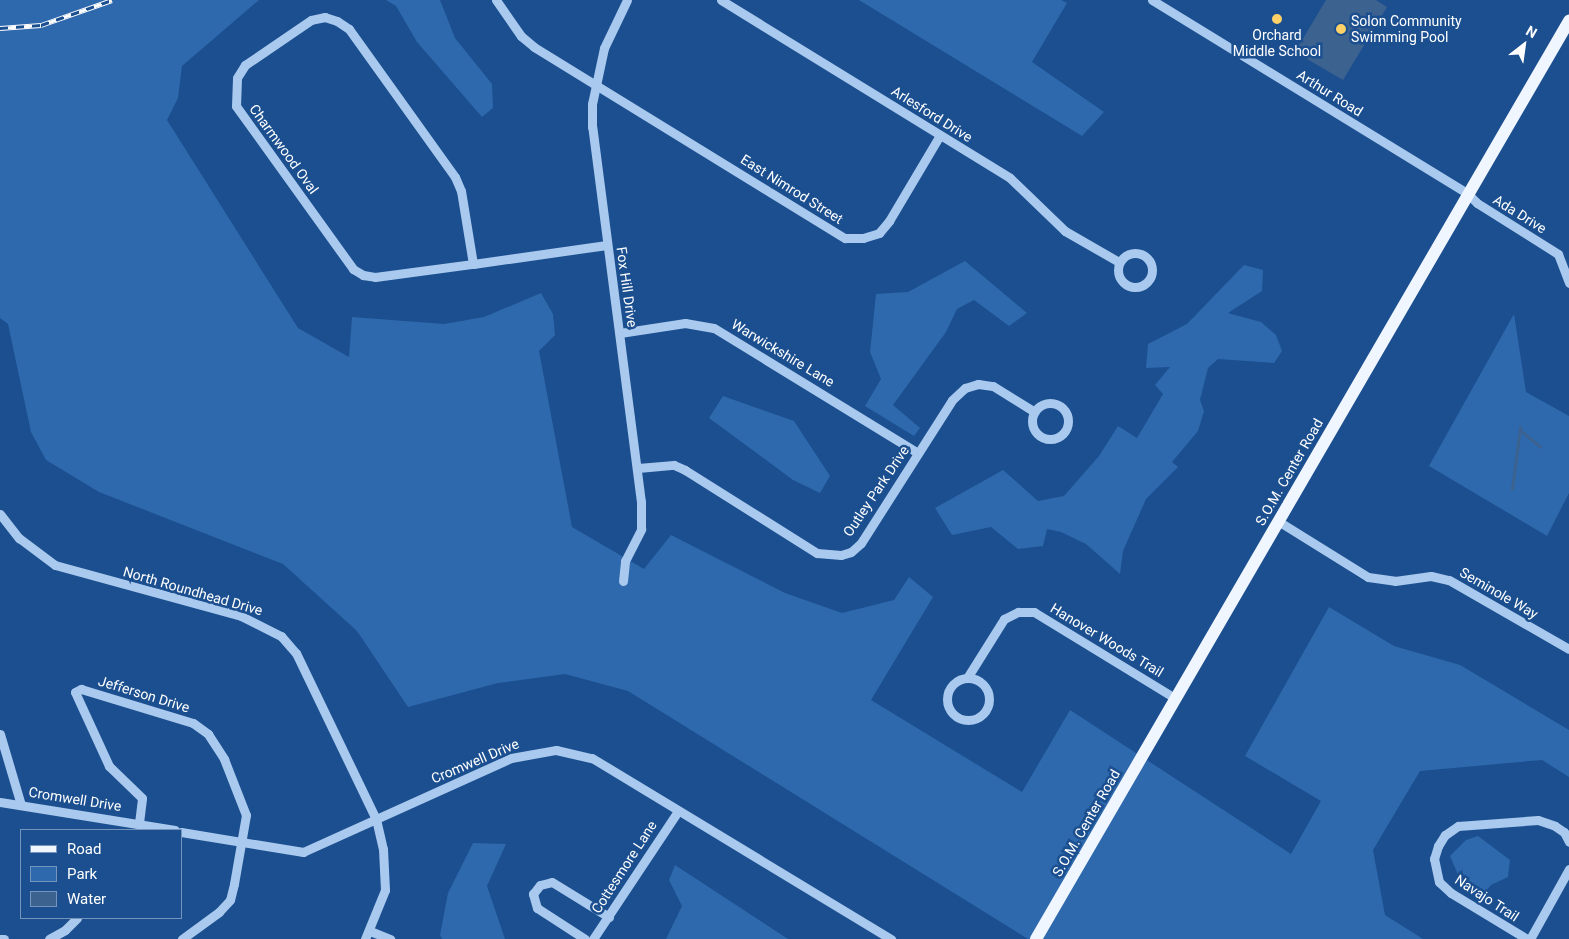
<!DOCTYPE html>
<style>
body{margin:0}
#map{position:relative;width:1569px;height:939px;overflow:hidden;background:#1b4f8f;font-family:Roboto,sans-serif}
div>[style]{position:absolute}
.green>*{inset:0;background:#2e69ad}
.water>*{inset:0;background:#3c6290}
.stream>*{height:2.5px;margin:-1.25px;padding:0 1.25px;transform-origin:1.25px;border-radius:1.25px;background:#3c6290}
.minor>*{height:9px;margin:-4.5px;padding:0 4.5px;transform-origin:4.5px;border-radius:4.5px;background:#a9c9ee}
.minor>.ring{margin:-4.5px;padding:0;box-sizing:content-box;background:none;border:9px solid #a9c9ee;border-radius:50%}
.major>*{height:12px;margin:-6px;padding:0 6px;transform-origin:6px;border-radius:6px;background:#f0f6ff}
.rail>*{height:4.5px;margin-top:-2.25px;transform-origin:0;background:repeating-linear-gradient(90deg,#1b4f8f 0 8px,#fff 0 16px);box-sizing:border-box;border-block:1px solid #fff}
.dots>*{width:14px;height:14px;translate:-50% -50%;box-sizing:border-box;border:2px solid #1b4f8f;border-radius:50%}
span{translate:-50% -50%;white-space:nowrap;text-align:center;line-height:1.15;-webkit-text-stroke:5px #1b4f8f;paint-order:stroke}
.poi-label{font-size:14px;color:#fff}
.left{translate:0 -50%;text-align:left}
.street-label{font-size:14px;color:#fff}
.legend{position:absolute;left:20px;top:829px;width:162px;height:90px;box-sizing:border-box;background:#1b4f8f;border:1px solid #7695bc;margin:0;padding:6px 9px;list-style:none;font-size:15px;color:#fff}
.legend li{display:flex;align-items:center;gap:10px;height:25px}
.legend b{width:25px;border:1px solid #7695bc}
.north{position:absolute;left:1499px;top:20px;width:50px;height:50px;-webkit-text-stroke:4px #1b4f8f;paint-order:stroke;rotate:30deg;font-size:14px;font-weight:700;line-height:20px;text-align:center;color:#fff}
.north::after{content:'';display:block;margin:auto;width:18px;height:22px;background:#fff;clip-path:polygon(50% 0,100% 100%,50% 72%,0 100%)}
</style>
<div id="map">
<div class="green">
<div style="clip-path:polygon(0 0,259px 0,182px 66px,178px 98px,167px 120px,298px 328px,349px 357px,352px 317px,444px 324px,484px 317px,541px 293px,553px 314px,555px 335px,539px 351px,572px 527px,644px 569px,671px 535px,785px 593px,842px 613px,894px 600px,909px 577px,933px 597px,871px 700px,1022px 792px,1070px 710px,1291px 854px,1321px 801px,1245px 756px,1329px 607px,1394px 646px,1460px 665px,1569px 730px,1569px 777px,1542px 760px,1420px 771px,1373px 850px,1385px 915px,1423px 939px,1028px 939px,628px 691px,565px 674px,498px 683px,408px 707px,357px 631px,283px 564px,99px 492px,46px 460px,31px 432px,8px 324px,0 318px)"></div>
<div style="clip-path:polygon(386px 0,440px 0,455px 38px,492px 84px,493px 108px,482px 117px,417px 42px,396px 6px)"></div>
<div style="clip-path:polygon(859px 0,1061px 0,1067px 3px,1032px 62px,1104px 112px,1082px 136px)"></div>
<div style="clip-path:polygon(965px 261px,1027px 313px,1009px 326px,974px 300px,957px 309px,946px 332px,893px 405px,920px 428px,914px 436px,865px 406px,881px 379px,870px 352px,876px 294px,908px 292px)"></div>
<div style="clip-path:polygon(1244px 265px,1263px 270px,1262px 291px,1228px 313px,1261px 322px,1276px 335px,1282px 351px,1274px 363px,1218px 359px,1208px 368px,1200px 400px,1204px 411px,1198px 431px,1172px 462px,1178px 467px,1146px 499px,1123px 551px,1120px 574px,1086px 544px,1061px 532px,1047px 529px,1043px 546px,1018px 549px,991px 527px,952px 535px,935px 508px,1003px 470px,1038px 501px,1064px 496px,1099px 456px,1118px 426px,1137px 438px,1163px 394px,1155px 385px,1170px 367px,1146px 368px,1148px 344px,1187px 324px)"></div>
<div style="clip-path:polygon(1514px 314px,1526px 392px,1569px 416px,1569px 493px,1547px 536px,1429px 466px)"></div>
<div style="clip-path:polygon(723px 396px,794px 421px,830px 476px,820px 493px,793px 480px,709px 418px)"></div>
<div style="clip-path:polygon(1478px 836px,1510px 860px,1508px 877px,1491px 885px,1485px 892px,1459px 877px,1450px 856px,1466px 840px)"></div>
<div style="clip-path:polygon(473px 843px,506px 844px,487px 886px,505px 939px,442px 939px,440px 935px,448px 893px)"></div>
<div style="clip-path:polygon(675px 865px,788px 939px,666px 939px,682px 906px,669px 880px)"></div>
</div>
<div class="water">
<div style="clip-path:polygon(1326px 0,1376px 0,1387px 7px,1343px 80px,1295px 52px)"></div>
</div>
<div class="stream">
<div style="left:1520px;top:430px;width:26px;rotate:39deg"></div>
<div style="left:1512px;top:489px;width:62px;rotate:-82.5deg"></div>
</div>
<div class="minor">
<div style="left:496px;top:0;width:44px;rotate:55.2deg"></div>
<div style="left:521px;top:36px;width:17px;rotate:40deg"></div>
<div style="left:534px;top:47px;width:365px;rotate:31.6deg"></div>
<div style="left:845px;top:238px;width:18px"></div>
<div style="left:863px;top:238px;width:17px;rotate:-17deg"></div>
<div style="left:879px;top:233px;width:16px;rotate:-50deg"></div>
<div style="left:889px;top:221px;width:100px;rotate:-59.3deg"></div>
<div style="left:721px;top:0;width:339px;rotate:31.6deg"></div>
<div style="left:1010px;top:178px;width:76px;rotate:43.9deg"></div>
<div style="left:1065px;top:231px;width:62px;rotate:29.9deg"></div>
<div style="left:1152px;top:0;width:371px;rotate:31.5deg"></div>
<div style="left:1468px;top:194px;width:13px;rotate:45deg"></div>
<div style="left:1477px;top:203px;width:96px;rotate:32.2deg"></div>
<div style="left:1558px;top:254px;width:31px;rotate:69deg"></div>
<div class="ring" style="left:1118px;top:253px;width:25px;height:25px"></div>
<div style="left:473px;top:264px;width:74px;rotate:-99.3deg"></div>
<div style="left:461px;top:191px;width:15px;rotate:-113deg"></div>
<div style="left:455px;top:177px;width:182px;rotate:-125.6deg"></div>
<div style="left:349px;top:29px;width:14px;rotate:-146deg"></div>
<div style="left:337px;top:21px;width:13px;rotate:-162deg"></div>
<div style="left:325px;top:17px;width:14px;rotate:168deg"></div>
<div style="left:311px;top:20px;width:80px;rotate:145.7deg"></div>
<div style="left:245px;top:65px;width:15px;rotate:122deg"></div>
<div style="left:237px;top:78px;width:28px;rotate:92deg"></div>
<div style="left:236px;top:106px;width:201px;rotate:54.3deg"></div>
<div style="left:353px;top:269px;width:12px;rotate:31deg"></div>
<div style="left:363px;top:275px;width:12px;rotate:9deg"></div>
<div style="left:375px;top:277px;width:99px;rotate:-7.6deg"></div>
<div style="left:473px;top:264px;width:135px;rotate:-8.1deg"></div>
<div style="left:620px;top:333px;width:66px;rotate:-8.7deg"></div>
<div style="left:685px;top:323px;width:29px;rotate:10deg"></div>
<div style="left:714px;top:328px;width:239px;rotate:31.5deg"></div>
<div class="ring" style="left:1032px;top:403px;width:27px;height:27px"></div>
<div style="left:638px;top:468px;width:36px;rotate:-5deg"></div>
<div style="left:674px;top:465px;width:12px;rotate:24deg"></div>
<div style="left:685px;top:470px;width:156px;rotate:32.2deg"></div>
<div style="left:817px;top:553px;width:24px;rotate:5deg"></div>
<div style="left:841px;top:555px;width:10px;rotate:-17deg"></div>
<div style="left:851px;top:552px;width:13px;rotate:-42deg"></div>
<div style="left:861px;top:543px;width:169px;rotate:-57.5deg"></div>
<div style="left:952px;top:400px;width:18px;rotate:-43deg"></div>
<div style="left:965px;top:388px;width:14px;rotate:-17deg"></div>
<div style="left:978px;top:384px;width:15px;rotate:8deg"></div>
<div style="left:993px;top:386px;width:49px;rotate:31.8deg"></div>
<div style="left:0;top:514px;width:31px;rotate:52deg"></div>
<div style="left:19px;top:538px;width:45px;rotate:36.9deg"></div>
<div style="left:55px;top:565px;width:193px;rotate:15.3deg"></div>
<div style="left:241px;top:616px;width:45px;rotate:26.6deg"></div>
<div style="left:281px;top:636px;width:23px;rotate:49deg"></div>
<div style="left:296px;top:653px;width:184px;rotate:64.3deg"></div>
<div style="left:376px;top:819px;width:31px;rotate:77deg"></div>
<div style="left:383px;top:849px;width:41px;rotate:87.2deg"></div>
<div style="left:385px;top:890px;width:53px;rotate:112.2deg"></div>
<div style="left:1278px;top:521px;width:106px;rotate:31.9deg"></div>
<div style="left:1368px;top:577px;width:27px;rotate:8deg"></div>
<div style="left:1395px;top:581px;width:36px;rotate:-8deg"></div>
<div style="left:1431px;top:576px;width:18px;rotate:13deg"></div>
<div style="left:1449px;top:580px;width:138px;rotate:29.9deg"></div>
<div style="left:623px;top:581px;width:20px;rotate:-84deg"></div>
<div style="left:625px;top:561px;width:36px;rotate:-63deg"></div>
<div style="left:641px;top:529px;width:27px;rotate:-90deg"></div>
<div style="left:641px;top:502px;width:378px;rotate:-97.4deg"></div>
<div style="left:592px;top:127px;width:23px;rotate:-90deg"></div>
<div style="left:592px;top:104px;width:57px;rotate:-77.9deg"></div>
<div style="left:604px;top:48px;width:53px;rotate:-64.4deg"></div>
<div class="ring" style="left:947px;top:678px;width:33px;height:33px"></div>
<div style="left:967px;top:678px;width:70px;rotate:-57.9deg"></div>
<div style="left:1004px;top:619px;width:16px;rotate:-27deg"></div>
<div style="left:1018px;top:612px;width:16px"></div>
<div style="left:1034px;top:612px;width:165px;rotate:31.4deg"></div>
<div style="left:0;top:734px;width:74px;rotate:73.5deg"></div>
<div style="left:0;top:802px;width:177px;rotate:9.1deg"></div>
<div style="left:139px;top:823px;width:25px;rotate:-83deg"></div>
<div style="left:142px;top:798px;width:46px;rotate:-135.9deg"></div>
<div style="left:109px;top:766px;width:81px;rotate:-114.7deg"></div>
<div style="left:75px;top:692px;width:7px;rotate:-27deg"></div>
<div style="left:81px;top:689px;width:117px;rotate:16.9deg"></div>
<div style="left:193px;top:723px;width:19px;rotate:36deg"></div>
<div style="left:208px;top:734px;width:30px;rotate:57deg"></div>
<div style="left:224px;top:759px;width:60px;rotate:68.6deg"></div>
<div style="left:246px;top:815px;width:70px;rotate:99.9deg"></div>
<div style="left:234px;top:884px;width:16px;rotate:104deg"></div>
<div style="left:230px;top:900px;width:16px;rotate:133deg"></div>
<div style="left:219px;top:912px;width:46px;rotate:143.9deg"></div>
<div style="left:181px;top:832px;width:124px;rotate:9.3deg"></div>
<div style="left:303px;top:852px;width:228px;rotate:-24.3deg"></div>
<div style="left:511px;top:758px;width:46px;rotate:-10.1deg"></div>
<div style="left:556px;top:750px;width:37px;rotate:13deg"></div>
<div style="left:592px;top:758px;width:350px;rotate:31.2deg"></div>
<div style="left:370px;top:931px;width:22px;rotate:22deg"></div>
<div style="left:0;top:939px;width:4px"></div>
<div style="left:49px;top:939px;width:18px;rotate:-29deg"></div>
<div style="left:65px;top:930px;width:17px;rotate:-45deg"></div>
<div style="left:585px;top:939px;width:57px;rotate:-147.1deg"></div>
<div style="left:537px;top:908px;width:15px;rotate:-106deg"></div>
<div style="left:533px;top:894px;width:11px;rotate:-52deg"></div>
<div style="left:540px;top:885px;width:12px;rotate:-14deg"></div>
<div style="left:552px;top:882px;width:67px;rotate:31.6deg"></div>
<div style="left:593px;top:939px;width:154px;rotate:-56.4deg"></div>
<div style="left:1527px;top:939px;width:89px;rotate:-148.8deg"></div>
<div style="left:1451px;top:893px;width:16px;rotate:-137deg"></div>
<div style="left:1439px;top:882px;width:24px;rotate:-102deg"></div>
<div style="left:1434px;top:859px;width:14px;rotate:-73deg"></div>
<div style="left:1438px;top:846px;width:13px;rotate:-58deg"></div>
<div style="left:1445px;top:835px;width:16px;rotate:-35deg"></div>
<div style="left:1458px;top:826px;width:80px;rotate:-4.3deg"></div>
<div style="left:1538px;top:820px;width:18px;rotate:19deg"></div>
<div style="left:1555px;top:826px;width:11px;rotate:34deg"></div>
<div style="left:1564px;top:832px;width:11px;rotate:63deg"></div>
<div style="left:1530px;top:939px;width:80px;rotate:-60.9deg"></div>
</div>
<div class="major">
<div style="left:1036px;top:939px;width:1062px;rotate:-59.86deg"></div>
</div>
<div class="rail">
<div style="left:0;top:28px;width:41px;rotate:-4.2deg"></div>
<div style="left:41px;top:25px;width:75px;rotate:-19.4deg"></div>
</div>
<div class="dots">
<div style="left:1277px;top:19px;background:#ffd166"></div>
<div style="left:1341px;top:29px;background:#ffd166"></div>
</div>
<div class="poi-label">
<span class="left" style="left:1351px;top:29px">Solon Community<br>Swimming Pool</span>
<span style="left:1277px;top:43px">Orchard<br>Middle School</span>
</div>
<div class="street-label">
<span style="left:1330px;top:93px;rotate:32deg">Arthur Road</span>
<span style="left:932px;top:114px;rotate:32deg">Arlesford Drive</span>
<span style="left:284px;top:149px;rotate:54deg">Charmwood Oval</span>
<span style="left:792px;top:189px;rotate:32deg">East Nimrod Street</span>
<span style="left:1520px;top:214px;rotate:32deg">Ada Drive</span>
<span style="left:627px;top:287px;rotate:82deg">Fox Hill Drive</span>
<span style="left:783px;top:353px;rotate:31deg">Warwickshire Lane</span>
<span style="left:1289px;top:472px;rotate:-60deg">S.O.M. Center Road</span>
<span style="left:876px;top:491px;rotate:-56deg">Outley Park Drive</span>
<span style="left:193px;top:591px;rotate:16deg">North Roundhead Drive</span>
<span style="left:1499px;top:593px;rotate:30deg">Seminole Way</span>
<span style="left:1107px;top:640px;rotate:31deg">Hanover Woods Trail</span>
<span style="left:144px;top:694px;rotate:17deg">Jefferson Drive</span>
<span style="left:475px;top:761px;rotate:-23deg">Cromwell Drive</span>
<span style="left:75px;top:799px;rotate:9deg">Cromwell Drive</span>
<span style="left:1086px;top:823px;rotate:-60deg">S.O.M. Center Road</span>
<span style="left:624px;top:867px;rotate:-57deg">Cottesmore Lane</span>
<span style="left:1487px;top:898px;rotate:33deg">Navajo Trail</span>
</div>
<ul class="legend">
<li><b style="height:6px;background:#f0f6ff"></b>Road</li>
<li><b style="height:14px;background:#2e69ad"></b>Park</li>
<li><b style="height:14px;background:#3c6290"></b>Water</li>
</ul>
<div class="north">N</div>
</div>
